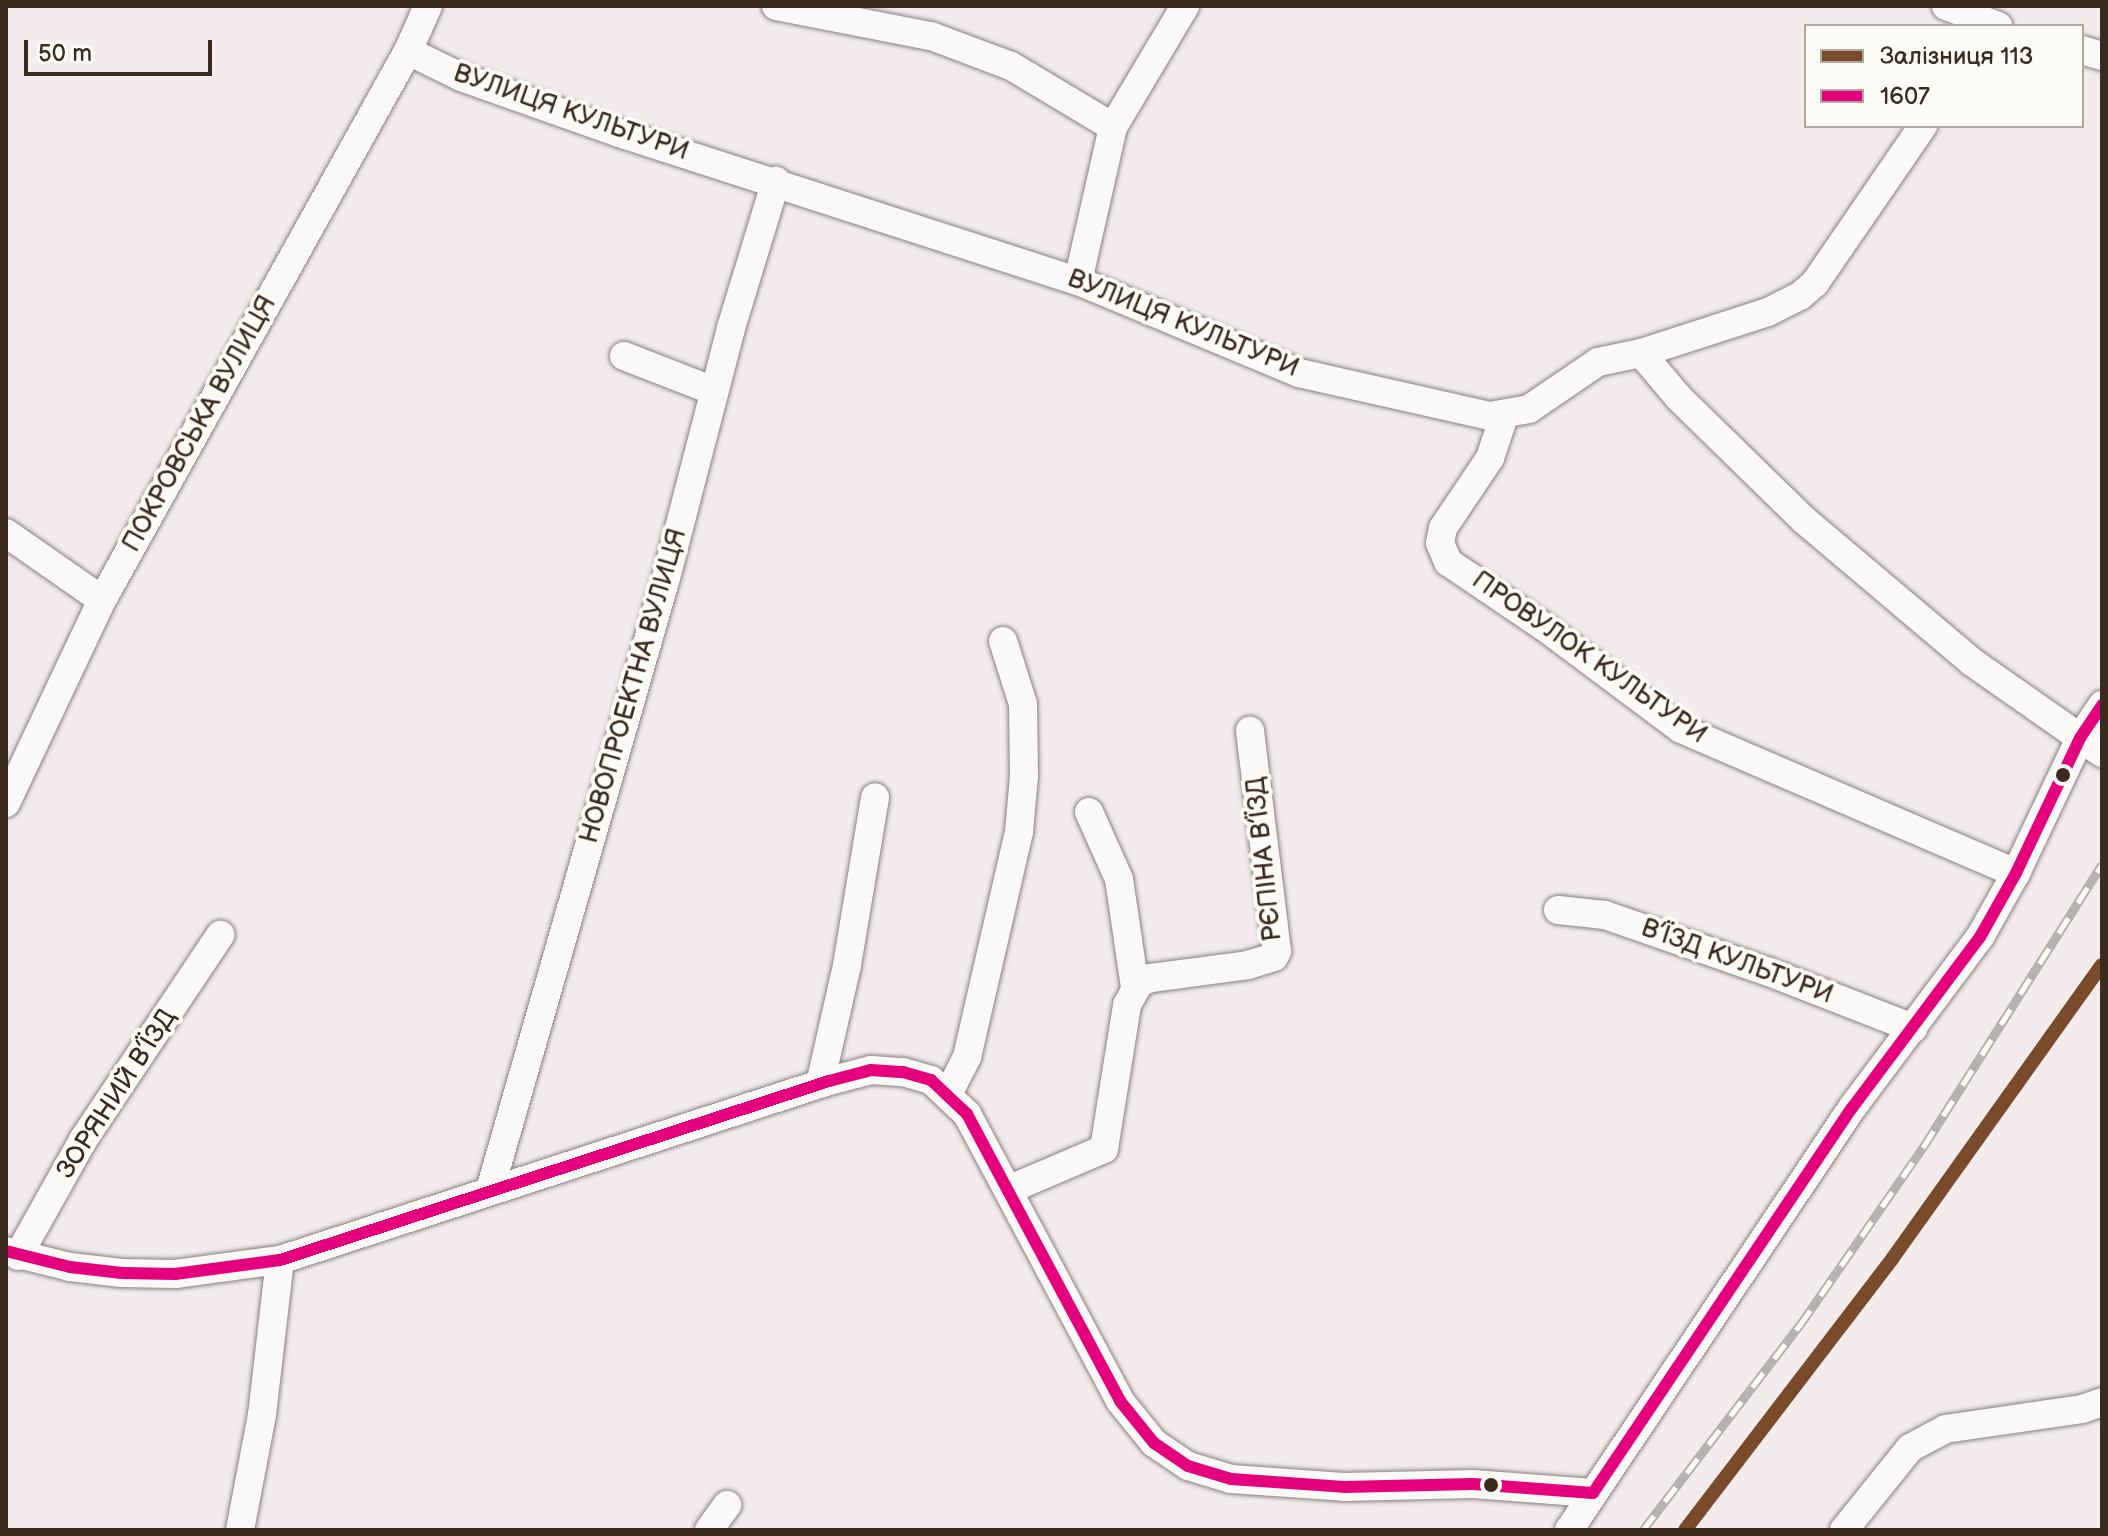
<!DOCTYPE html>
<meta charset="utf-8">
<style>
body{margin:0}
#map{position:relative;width:2108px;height:1536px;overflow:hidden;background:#f4ebed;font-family:"Balsamiq Sans",sans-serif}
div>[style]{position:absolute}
.roads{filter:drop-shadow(0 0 2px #898280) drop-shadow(0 0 2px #898280)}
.minor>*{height:28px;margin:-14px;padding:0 14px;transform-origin:14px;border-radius:14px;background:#faf9f7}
.rail>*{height:9px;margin-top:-4.5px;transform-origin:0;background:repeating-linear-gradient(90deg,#fdfcf7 0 18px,#b5b2b0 0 36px);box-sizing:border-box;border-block:2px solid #b5b2b0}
.bus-1>*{height:12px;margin:-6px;padding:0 6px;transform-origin:6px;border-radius:6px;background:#e5007d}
.rail-1>*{height:14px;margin:-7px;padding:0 7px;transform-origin:7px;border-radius:7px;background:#7a4b2a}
.dots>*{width:22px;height:22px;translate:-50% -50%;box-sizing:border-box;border:4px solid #fdfcf7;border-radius:50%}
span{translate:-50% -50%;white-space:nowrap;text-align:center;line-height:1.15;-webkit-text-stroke:8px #fdfcf7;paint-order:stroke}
.street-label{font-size:26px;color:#3b2a1e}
.frame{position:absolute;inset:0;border:8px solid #3b2a1e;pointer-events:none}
.legend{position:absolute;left:1804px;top:24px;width:280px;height:104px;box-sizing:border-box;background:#fdfcf7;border:2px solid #afa8a0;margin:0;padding:10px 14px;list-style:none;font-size:24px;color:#3b2a1e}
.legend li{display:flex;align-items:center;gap:16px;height:40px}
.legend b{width:40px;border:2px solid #afa8a0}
.scale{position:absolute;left:24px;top:40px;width:188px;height:36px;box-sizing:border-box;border:4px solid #3b2a1e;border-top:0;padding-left:10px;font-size:24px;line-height:28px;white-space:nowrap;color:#3b2a1e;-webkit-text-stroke:6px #fdfcf7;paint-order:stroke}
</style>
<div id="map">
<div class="roads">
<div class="minor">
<div style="left:776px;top:6px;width:158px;rotate:11deg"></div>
<div style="left:931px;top:36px;width:85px;rotate:20.6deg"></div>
<div style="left:1011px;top:66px;width:119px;rotate:30.9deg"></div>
<div style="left:1946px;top:6px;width:56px;rotate:21deg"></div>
<div style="left:2082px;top:50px;width:21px;rotate:17deg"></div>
<div style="left:408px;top:51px;width:59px;rotate:26.1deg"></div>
<div style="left:461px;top:77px;width:168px;rotate:19.5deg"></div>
<div style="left:619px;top:133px;width:482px;rotate:17.9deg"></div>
<div style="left:1078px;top:281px;width:239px;rotate:22.6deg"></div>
<div style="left:1299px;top:373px;width:196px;rotate:12.7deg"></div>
<div style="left:1490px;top:416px;width:40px;rotate:-10deg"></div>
<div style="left:1529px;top:409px;width:83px;rotate:-34.3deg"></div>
<div style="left:1598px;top:362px;width:44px;rotate:-11.8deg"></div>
<div style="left:1641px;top:353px;width:133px;rotate:-17.9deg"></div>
<div style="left:1768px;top:312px;width:36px;rotate:-27deg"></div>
<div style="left:1800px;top:296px;width:20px;rotate:-41deg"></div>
<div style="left:1815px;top:283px;width:191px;rotate:-55.5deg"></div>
<div style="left:1078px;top:281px;width:158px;rotate:-77.2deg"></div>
<div style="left:1113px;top:127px;width:141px;rotate:-59.2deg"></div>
<div style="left:1641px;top:353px;width:59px;rotate:49.8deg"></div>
<div style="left:1679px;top:398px;width:175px;rotate:44.3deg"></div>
<div style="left:1804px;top:520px;width:220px;rotate:40.2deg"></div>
<div style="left:1972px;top:662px;width:159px;rotate:35deg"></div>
<div style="left:624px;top:356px;width:97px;rotate:21.3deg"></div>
<div style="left:1504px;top:416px;width:44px;rotate:108.4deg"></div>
<div style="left:1490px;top:458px;width:84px;rotate:123.9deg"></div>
<div style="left:1443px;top:528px;width:15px;rotate:101deg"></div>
<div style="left:1440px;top:543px;width:21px;rotate:67deg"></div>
<div style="left:1448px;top:562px;width:115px;rotate:34deg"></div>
<div style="left:1543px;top:626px;width:172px;rotate:36.7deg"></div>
<div style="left:1681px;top:729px;width:365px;rotate:23.3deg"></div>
<div style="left:6px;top:533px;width:117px;rotate:34.9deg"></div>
<div style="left:6px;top:803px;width:225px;rotate:-64.7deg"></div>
<div style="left:102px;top:600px;width:629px;rotate:-60.87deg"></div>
<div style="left:408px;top:51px;width:49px;rotate:-66deg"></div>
<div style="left:1089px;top:812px;width:73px;rotate:65.9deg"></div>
<div style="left:1119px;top:879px;width:110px;rotate:81.6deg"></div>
<div style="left:1558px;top:910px;width:47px;rotate:6.1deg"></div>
<div style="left:1605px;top:915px;width:174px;rotate:19.2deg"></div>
<div style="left:1769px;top:972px;width:155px;rotate:21.3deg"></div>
<div style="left:820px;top:1084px;width:122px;rotate:-77.2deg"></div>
<div style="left:847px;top:965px;width:170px;rotate:-80.5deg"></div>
<div style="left:948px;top:1094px;width:42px;rotate:-62.8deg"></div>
<div style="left:967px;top:1057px;width:231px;rotate:-77deg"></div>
<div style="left:1019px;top:832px;width:56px;rotate:-84.9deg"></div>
<div style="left:1024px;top:776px;width:72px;rotate:-90.8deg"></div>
<div style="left:1023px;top:704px;width:66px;rotate:-107.6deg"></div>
<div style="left:490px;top:1190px;width:637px;rotate:-73.96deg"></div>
<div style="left:666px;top:578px;width:258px;rotate:-75.4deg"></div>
<div style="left:731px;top:328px;width:154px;rotate:-73deg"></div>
<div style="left:1008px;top:1190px;width:104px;rotate:-23.1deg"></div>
<div style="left:1104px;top:1149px;width:146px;rotate:-80.9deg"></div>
<div style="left:1127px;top:1005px;width:25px;rotate:-61deg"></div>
<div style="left:1139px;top:983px;width:13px;rotate:-23deg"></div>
<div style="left:1151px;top:978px;width:98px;rotate:-7.6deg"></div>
<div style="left:1248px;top:965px;width:27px;rotate:-17deg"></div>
<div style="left:1274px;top:957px;width:7px;rotate:-63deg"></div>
<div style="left:1277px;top:951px;width:222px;rotate:-97deg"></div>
<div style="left:6px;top:1251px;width:66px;rotate:14deg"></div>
<div style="left:70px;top:1267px;width:52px;rotate:6.6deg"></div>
<div style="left:122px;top:1273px;width:53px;rotate:1.1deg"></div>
<div style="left:175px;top:1274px;width:106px;rotate:-7.6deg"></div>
<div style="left:280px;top:1260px;width:577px;rotate:-18.06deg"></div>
<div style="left:829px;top:1081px;width:43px;rotate:-14.7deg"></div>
<div style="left:871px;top:1070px;width:32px;rotate:4deg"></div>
<div style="left:903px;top:1072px;width:29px;rotate:16deg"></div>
<div style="left:931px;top:1080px;width:50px;rotate:43.4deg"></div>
<div style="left:967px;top:1114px;width:325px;rotate:61.9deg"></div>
<div style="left:1120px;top:1401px;width:54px;rotate:51deg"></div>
<div style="left:1154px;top:1443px;width:41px;rotate:34.1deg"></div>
<div style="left:1188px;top:1466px;width:45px;rotate:16.8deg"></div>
<div style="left:1231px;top:1479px;width:113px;rotate:4deg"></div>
<div style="left:1344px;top:1487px;width:129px;rotate:-1.3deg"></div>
<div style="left:1473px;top:1484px;width:120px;rotate:4.3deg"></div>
<div style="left:18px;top:1256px;width:133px;rotate:-60.7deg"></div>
<div style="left:83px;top:1140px;width:247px;rotate:-56.2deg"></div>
<div style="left:240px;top:1530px;width:117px;rotate:-79.2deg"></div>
<div style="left:262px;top:1415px;width:156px;rotate:-83.4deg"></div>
<div style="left:709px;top:1530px;width:31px;rotate:-54deg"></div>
<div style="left:1569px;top:1530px;width:508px;rotate:-56.15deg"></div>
<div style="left:1852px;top:1108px;width:214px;rotate:-53.2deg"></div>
<div style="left:1980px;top:937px;width:73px;rotate:-60.6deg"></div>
<div style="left:2016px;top:873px;width:149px;rotate:-64.6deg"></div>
<div style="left:2080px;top:738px;width:40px;rotate:-56deg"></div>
<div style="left:1844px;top:1530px;width:105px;rotate:-51.2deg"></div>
<div style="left:1910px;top:1448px;width:40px;rotate:-28deg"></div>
<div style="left:1945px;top:1429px;width:138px;rotate:-8.3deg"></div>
<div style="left:2082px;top:1409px;width:21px;rotate:-19deg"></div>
</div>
</div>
<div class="rail">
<div style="left:1643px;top:1530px;width:258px;rotate:-52.6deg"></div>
<div style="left:1800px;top:1325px;width:218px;rotate:-55.3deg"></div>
<div style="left:1924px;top:1146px;width:333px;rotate:-57.7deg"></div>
</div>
<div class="bus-1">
<div style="left:6px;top:1251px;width:66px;rotate:14deg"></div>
<div style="left:70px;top:1267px;width:52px;rotate:6.6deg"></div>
<div style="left:122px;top:1273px;width:53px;rotate:1.1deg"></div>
<div style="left:175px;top:1274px;width:106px;rotate:-7.6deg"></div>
<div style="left:280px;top:1260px;width:577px;rotate:-18.06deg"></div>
<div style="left:829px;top:1081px;width:43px;rotate:-14.7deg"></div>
<div style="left:871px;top:1070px;width:32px;rotate:4deg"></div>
<div style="left:903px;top:1072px;width:29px;rotate:16deg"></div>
<div style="left:931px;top:1080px;width:50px;rotate:43.4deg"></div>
<div style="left:967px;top:1114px;width:325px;rotate:61.9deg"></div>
<div style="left:1120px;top:1401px;width:54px;rotate:51deg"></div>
<div style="left:1154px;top:1443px;width:41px;rotate:34.1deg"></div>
<div style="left:1188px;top:1466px;width:45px;rotate:16.8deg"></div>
<div style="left:1231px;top:1479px;width:113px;rotate:4deg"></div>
<div style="left:1344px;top:1487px;width:129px;rotate:-1.3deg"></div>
<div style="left:1473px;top:1484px;width:120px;rotate:4.3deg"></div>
<div style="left:1593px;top:1493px;width:464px;rotate:-56.1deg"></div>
<div style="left:1852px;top:1108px;width:214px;rotate:-53.2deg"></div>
<div style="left:1980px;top:937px;width:73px;rotate:-60.6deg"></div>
<div style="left:2016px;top:873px;width:149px;rotate:-64.6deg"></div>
<div style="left:2080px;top:738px;width:40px;rotate:-56deg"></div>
</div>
<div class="rail-1">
<div style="left:1685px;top:1530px;width:341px;rotate:-52.6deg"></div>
<div style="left:1892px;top:1259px;width:361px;rotate:-54.5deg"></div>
</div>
<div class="dots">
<div style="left:2063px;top:775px;background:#3b2a1e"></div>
<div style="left:1491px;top:1485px;background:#3b2a1e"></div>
</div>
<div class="street-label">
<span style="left:571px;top:113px;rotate:19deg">ВУЛИЦЯ КУЛЬТУРИ</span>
<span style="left:1183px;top:324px;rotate:22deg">ВУЛИЦЯ КУЛЬТУРИ</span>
<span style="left:200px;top:424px;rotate:-61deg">ПОКРОВСЬКА ВУЛИЦЯ</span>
<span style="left:1589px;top:658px;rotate:35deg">ПРОВУЛОК КУЛЬТУРИ</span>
<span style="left:634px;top:686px;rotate:-74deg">НОВОПРОЕКТНА ВУЛИЦЯ</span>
<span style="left:1265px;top:859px;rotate:-96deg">РЄПІНА В’ЇЗД</span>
<span style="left:1737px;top:962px;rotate:20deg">В’ЇЗД КУЛЬТУРИ</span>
<span style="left:117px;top:1094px;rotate:-57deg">ЗОРЯНИЙ В’ЇЗД</span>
</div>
<div class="frame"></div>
<ul class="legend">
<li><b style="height:10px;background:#7a4b2a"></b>Залізниця 113</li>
<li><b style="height:10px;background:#e5007d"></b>1607</li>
</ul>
<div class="scale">50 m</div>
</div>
